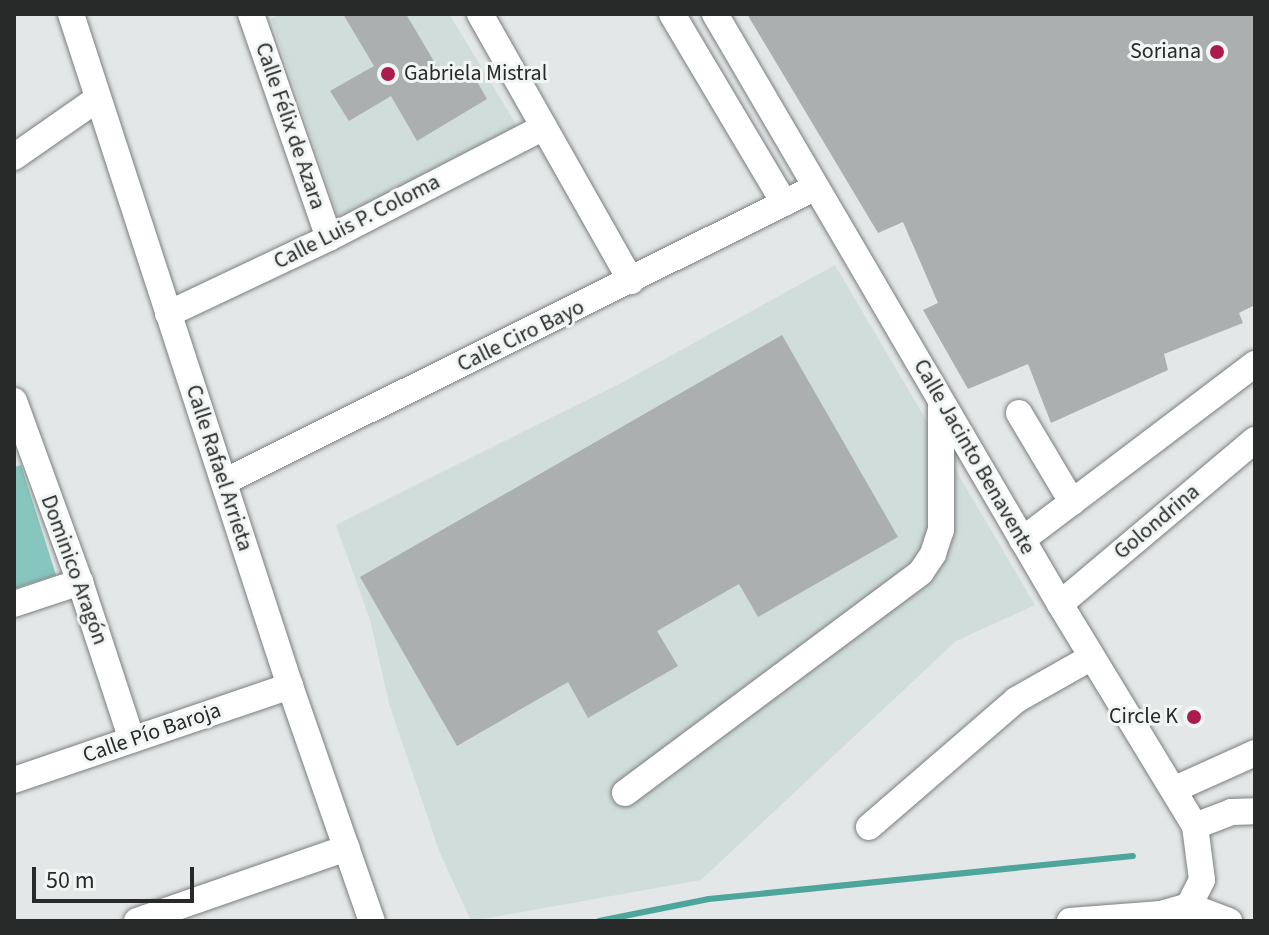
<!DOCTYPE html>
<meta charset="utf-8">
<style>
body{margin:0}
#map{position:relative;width:1269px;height:935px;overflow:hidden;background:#e3e7e7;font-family:"Source Sans 3",sans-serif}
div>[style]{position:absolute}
.built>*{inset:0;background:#d0dddb}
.green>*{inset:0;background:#87c6be}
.stream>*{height:6px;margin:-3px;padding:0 3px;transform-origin:3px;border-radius:3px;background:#4ea59c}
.building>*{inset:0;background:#abafaf}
.roads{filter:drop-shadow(0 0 2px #7b7e7e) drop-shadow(0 0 2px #7b7e7e)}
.minor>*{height:26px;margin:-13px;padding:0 13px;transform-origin:13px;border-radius:13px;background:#fff}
.dots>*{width:22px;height:22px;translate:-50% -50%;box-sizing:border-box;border:4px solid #f1f5f4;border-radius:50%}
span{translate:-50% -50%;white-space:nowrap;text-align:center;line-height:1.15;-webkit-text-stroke:6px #f1f5f4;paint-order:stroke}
.poi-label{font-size:22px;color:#282a29}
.right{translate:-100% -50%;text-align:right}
.left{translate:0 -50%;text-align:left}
.street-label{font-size:22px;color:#282a29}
.frame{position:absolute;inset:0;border:16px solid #282a29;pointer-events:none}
.scale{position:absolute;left:32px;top:867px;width:162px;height:36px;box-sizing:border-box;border:4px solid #282a29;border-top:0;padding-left:10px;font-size:24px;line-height:28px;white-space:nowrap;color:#282a29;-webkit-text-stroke:6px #f1f5f4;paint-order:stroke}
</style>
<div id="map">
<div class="built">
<div style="clip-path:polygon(279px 14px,449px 14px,519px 129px,338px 217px,271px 19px)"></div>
<div style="clip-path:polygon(835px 265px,1035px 605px,956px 641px,701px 880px,471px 921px,440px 853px,390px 707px,370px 620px,336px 525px,625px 381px)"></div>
</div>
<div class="green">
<div style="clip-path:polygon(21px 465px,56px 575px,14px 589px,14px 467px)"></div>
</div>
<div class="stream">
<div style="left:599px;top:921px;width:112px;rotate:-11.3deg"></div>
<div style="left:709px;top:899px;width:426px;rotate:-5.8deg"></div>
</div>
<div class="building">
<div style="clip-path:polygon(343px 14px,406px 14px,445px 80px,468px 66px,487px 99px,417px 141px,391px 96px,349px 121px,330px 91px,374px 66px)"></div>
<div style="clip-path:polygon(747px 14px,1255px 14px,1255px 305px,1239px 313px,1243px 323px,1164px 354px,1168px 370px,1051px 423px,1028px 364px,968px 389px,923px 310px,938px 303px,903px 222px,878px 233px)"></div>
<div style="clip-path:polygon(782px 335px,898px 537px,758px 617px,739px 584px,657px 631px,678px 666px,588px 718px,568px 682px,457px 746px,360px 577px)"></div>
</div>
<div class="roads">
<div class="minor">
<div style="left:71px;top:14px;width:707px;rotate:71.95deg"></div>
<div style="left:290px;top:686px;width:249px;rotate:70.8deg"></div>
<div style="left:251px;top:14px;width:237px;rotate:70.8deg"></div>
<div style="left:480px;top:14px;width:307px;rotate:60.5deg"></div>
<div style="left:672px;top:14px;width:220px;rotate:59.3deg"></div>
<div style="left:715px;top:14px;width:683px;rotate:59.68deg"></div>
<div style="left:1060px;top:604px;width:260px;rotate:58.7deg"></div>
<div style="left:1195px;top:826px;width:54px;rotate:82.6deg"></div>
<div style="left:1202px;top:880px;width:29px;rotate:117deg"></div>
<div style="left:14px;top:157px;width:101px;rotate:-34.9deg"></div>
<div style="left:168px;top:314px;width:178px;rotate:-25.3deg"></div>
<div style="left:329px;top:238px;width:242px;rotate:-27.3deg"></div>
<div style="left:14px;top:401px;width:193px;rotate:70deg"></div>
<div style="left:80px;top:582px;width:166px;rotate:71.8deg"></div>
<div style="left:1019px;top:413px;width:104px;rotate:59.2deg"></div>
<div style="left:224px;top:482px;width:661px;rotate:-26.49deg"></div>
<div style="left:1022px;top:540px;width:292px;rotate:-37.1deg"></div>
<div style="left:14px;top:604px;width:70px;rotate:-18.4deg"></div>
<div style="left:1060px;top:604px;width:255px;rotate:-40.1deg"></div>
<div style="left:14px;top:780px;width:292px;rotate:-18.8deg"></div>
<div style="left:1175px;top:789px;width:88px;rotate:-24.2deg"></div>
<div style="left:625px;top:793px;width:369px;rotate:-36.7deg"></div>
<div style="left:921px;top:572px;width:22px;rotate:-56deg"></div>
<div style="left:933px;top:554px;width:25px;rotate:-72deg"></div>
<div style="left:941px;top:530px;width:125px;rotate:-90deg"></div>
<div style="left:1195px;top:826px;width:39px;rotate:-21deg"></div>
<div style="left:1231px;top:812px;width:24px;rotate:-2deg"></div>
<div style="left:869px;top:827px;width:194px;rotate:-40.8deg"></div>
<div style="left:1016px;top:700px;width:87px;rotate:-29.5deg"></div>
<div style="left:137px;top:921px;width:222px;rotate:-19.2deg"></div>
<div style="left:1070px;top:921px;width:91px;rotate:-4.4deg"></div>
<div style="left:1161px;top:914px;width:29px;rotate:-16deg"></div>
<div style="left:1189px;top:906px;width:43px;rotate:20.6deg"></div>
</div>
</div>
<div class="dots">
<div style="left:1217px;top:52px;background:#ac1b4f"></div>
<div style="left:388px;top:74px;background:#ac1b4f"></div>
<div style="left:1194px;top:717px;background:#ac1b4f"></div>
</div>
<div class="poi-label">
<span class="right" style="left:1201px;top:52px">Soriana</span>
<span class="left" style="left:404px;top:74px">Gabriela Mistral</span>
<span class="right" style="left:1178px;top:717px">Circle K</span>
</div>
<div class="street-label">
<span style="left:290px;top:126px;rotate:71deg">Calle Félix de Azara</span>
<span style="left:357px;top:222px;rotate:-27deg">Calle Luis P. Coloma</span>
<span style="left:521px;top:336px;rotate:-26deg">Calle Ciro Bayo</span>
<span style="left:974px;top:457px;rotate:60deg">Calle Jacinto Benavente</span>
<span style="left:219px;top:468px;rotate:72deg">Calle Rafael Arrieta</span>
<span style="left:1157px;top:522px;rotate:-40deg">Golondrina</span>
<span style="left:74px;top:570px;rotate:70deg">Dominico Aragón</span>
<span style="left:152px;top:733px;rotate:-19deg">Calle Pío Baroja</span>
</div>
<div class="frame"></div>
<div class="scale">50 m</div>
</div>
